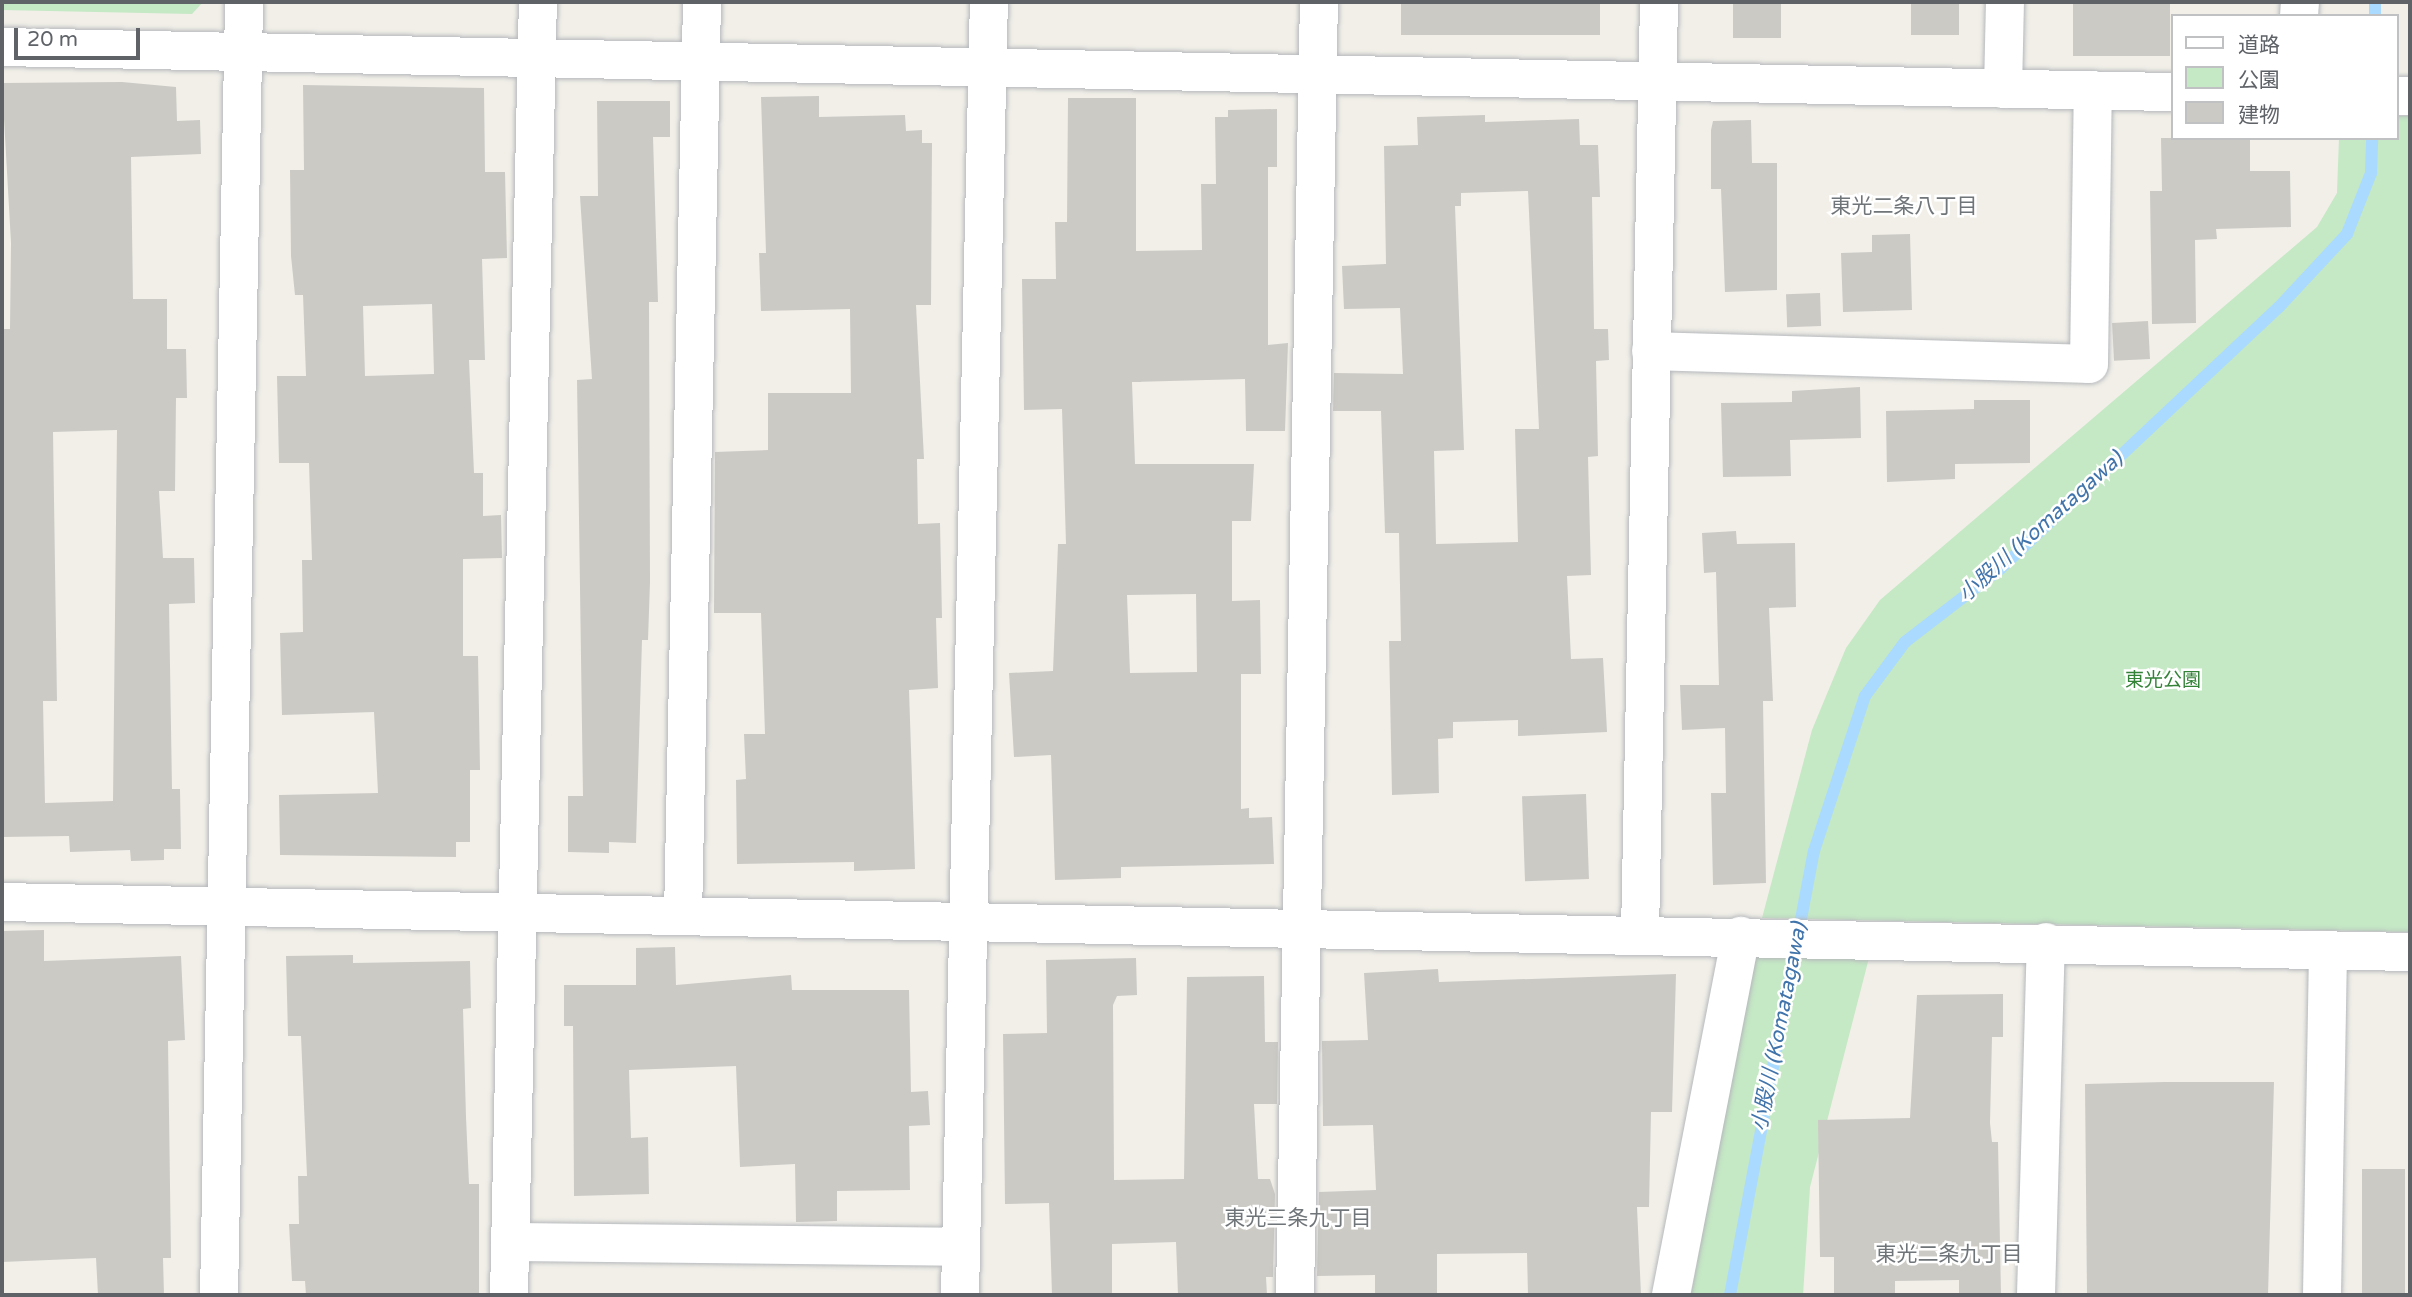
<!DOCTYPE html>
<meta charset="utf-8">
<style>
body{margin:0}
#map{position:relative;width:2412px;height:1297px;overflow:hidden;background:#f1efe8;font-family:"Varela Round","Noto Sans JP",sans-serif}
div>[style]{position:absolute}
.green>*{inset:0;background:#c5e8c5}
.stream>*{height:12px;margin:-6px;padding:0 6px;transform-origin:6px;border-radius:6px;background:#aadaff}
.building>*{inset:0;background:#cccac5;transform-origin:0 0}
.roads{filter:drop-shadow(0 0 2px #b5b8bc) drop-shadow(0 0 2px #b5b8bc)}
.street>*{height:38px;margin:-19px;padding:0 19px;transform-origin:19px;border-radius:19px;background:#fff}
span{translate:-50% -50%;white-space:nowrap;text-align:center;line-height:1.15;-webkit-text-stroke:5px #fff;paint-order:stroke}
.park-label{font-size:19px;color:#348238}
.neighbourhood-label{font-size:21px;color:#70757a}
.water-label{font-size:21px;color:#4174aa;font-style:italic}
.frame{position:absolute;inset:0;border:4px solid #5f6368;pointer-events:none}
.legend{position:absolute;left:2171px;top:14px;width:228px;height:126px;box-sizing:border-box;background:#fff;border:2px solid #bfc1c3;margin:0;padding:9px 12px;list-style:none;font-size:21px;color:#5f6368}
.legend li{display:flex;align-items:center;gap:14px;height:35px}
.legend b{width:35px;border:2px solid #bfc1c3}
.scale{position:absolute;left:14px;top:28px;width:126px;height:32px;box-sizing:border-box;border:4px solid #5f6368;border-top:0;padding-left:9px;font-size:21px;line-height:24px;white-space:nowrap;color:#5f6368;-webkit-text-stroke:5px #fff;paint-order:stroke}
</style>
<div id="map">
<div class="green">
<div style="clip-path:polygon(2px 2px,203px 2px,192px 14px,2px 10px)"></div>
<div style="clip-path:polygon(2396px 116px,2410px 116px,2410px 932px,1762px 918px,1812px 730px,1846px 648px,1880px 600px,2317px 227px,2337px 193px,2339px 138px,2396px 138px)"></div>
<div style="clip-path:polygon(1755px 951px,1870px 954px,1810px 1187px,1803px 1295px,1691px 1295px)"></div>
</div>
<div class="stream">
<div style="left:2375px;top:16px;width:14px;rotate:-90deg"></div>
<div style="left:1730px;top:1295px;width:452px;rotate:-79.3deg"></div>
<div style="left:1814px;top:851px;width:163px;rotate:-71.8deg"></div>
<div style="left:1865px;top:696px;width:67px;rotate:-53.5deg"></div>
<div style="left:1905px;top:642px;width:121px;rotate:-37.6deg"></div>
<div style="left:2001px;top:568px;width:381px;rotate:-43.2deg"></div>
<div style="left:2279px;top:307px;width:100px;rotate:-47deg"></div>
<div style="left:2347px;top:234px;width:66px;rotate:-68.5deg"></div>
<div style="left:2371px;top:173px;width:35px;rotate:-88deg"></div>
</div>
<div class="building">
<div style="left:1401px;top:2px;width:199px;height:33px"></div>
<div style="left:1733px;top:2px;width:48px;height:36px"></div>
<div style="left:1911px;top:2px;width:48px;height:33px"></div>
<div style="left:2073px;top:2px;width:97px;height:54px"></div>
<div style="clip-path:polygon(evenodd,122px 82px,176px 87px,177px 121px,200px 120px,201px 154px,131px 157px,133px 299px,167px 299px,167px 349px,186px 349px,187px 398px,176px 398px,175px 491px,159px 491px,163px 558px,194px 558px,195px 603px,169px 604px,172px 789px,180px 789px,181px 849px,164px 849px,164px 860px,131px 861px,130px 850px,70px 852px,69px 836px,2px 837px,2px 329px,10px 329px,11px 243px,2px 83px,122px 82px,117px 430px,113px 801px,45px 803px,43px 701px,57px 701px,53px 432px,117px 430px)"></div>
<div style="clip-path:polygon(evenodd,303px 85px,484px 88px,485px 172px,505px 172px,507px 258px,482px 259px,485px 360px,469px 360px,474px 473px,483px 473px,483px 516px,501px 515px,502px 558px,463px 559px,463px 656px,478px 656px,480px 770px,470px 770px,470px 842px,456px 842px,456px 857px,280px 855px,279px 795px,378px 793px,374px 712px,282px 715px,280px 633px,303px 632px,302px 560px,312px 560px,309px 463px,279px 463px,277px 376px,306px 376px,303px 295px,295px 295px,291px 256px,290px 170px,304px 170px,303px 85px,432px 304px,434px 374px,365px 376px,363px 306px,432px 304px)"></div>
<div style="clip-path:polygon(819px 96px,819px 117px,905px 115px,906px 131px,922px 130px,922px 143px,932px 143px,931px 305px,916px 305px,924px 459px,917px 459px,918px 524px,940px 523px,942px 618px,936px 618px,938px 688px,909px 690px,915px 869px,854px 871px,854px 862px,737px 864px,736px 780px,746px 779px,744px 734px,765px 734px,761px 613px,714px 613px,715px 452px,768px 450px,768px 393px,851px 393px,850px 309px,761px 311px,759px 253px,766px 253px,761px 97px)"></div>
<div style="clip-path:polygon(evenodd,1068px 98px,1136px 98px,1136px 251px,1202px 250px,1201px 184px,1216px 184px,1215px 117px,1228px 117px,1228px 110px,1277px 109px,1277px 167px,1268px 167px,1268px 345px,1288px 343px,1285px 431px,1246px 431px,1245px 379px,1132px 382px,1135px 464px,1254px 464px,1251px 521px,1232px 521px,1232px 601px,1260px 600px,1261px 674px,1241px 674px,1241px 809px,1249px 808px,1249px 818px,1272px 817px,1274px 864px,1121px 867px,1121px 878px,1055px 880px,1051px 755px,1014px 757px,1009px 673px,1053px 671px,1058px 544px,1066px 544px,1062px 409px,1024px 410px,1022px 279px,1056px 279px,1055px 222px,1067px 222px,1068px 98px,1196px 594px,1197px 672px,1130px 673px,1127px 595px,1196px 594px)"></div>
<div style="clip-path:polygon(597px 101px,670px 101px,670px 137px,653px 137px,658px 302px,649px 302px,650px 582px,648px 640px,642px 640px,636px 843px,609px 842px,609px 853px,568px 852px,568px 796px,583px 796px,577px 380px,592px 379px,580px 196px,598px 196px)"></div>
<div style="clip-path:polygon(evenodd,1485px 115px,1485px 122px,1579px 119px,1580px 145px,1598px 145px,1600px 197px,1592px 197px,1594px 329px,1608px 329px,1609px 360px,1596px 361px,1598px 456px,1588px 457px,1591px 575px,1567px 576px,1571px 659px,1603px 658px,1607px 732px,1518px 736px,1518px 720px,1453px 722px,1453px 738px,1438px 739px,1439px 793px,1392px 795px,1389px 641px,1401px 641px,1399px 533px,1385px 533px,1381px 411px,1333px 411px,1334px 373px,1403px 374px,1400px 308px,1344px 309px,1342px 266px,1386px 264px,1384px 146px,1418px 145px,1417px 117px,1485px 115px,1528px 191px,1539px 429px,1515px 429px,1518px 542px,1436px 544px,1434px 451px,1464px 450px,1455px 206px,1461px 206px,1461px 193px,1528px 191px)"></div>
<div style="clip-path:polygon(1751px 120px,1752px 163px,1777px 163px,1777px 290px,1725px 292px,1721px 189px,1711px 189px,1711px 130px,1713px 121px)"></div>
<div style="clip-path:polygon(2161px 138px,2250px 138px,2250px 171px,2290px 171px,2291px 227px,2216px 229px,2217px 239px,2195px 240px,2196px 323px,2152px 324px,2150px 191px,2162px 191px)"></div>
<div style="clip-path:polygon(1910px 234px,1912px 310px,1843px 312px,1841px 253px,1872px 252px,1872px 235px)"></div>
<div style="left:1820px;top:293px;width:33px;height:34px;rotate:88deg"></div>
<div style="left:2148px;top:321px;width:38px;height:36px;rotate:87deg"></div>
<div style="clip-path:polygon(1860px 387px,1861px 438px,1790px 440px,1791px 476px,1723px 477px,1721px 403px,1792px 402px,1792px 391px)"></div>
<div style="clip-path:polygon(1974px 400px,2030px 400px,2030px 463px,1955px 464px,1955px 479px,1887px 482px,1886px 411px,1974px 409px)"></div>
<div style="clip-path:polygon(1736px 531px,1737px 544px,1795px 543px,1796px 607px,1769px 608px,1773px 701px,1763px 701px,1766px 883px,1713px 885px,1711px 793px,1726px 793px,1725px 728px,1682px 730px,1680px 685px,1719px 685px,1716px 572px,1704px 573px,1702px 533px)"></div>
<div style="left:1586px;top:794px;width:85px;height:64px;rotate:88deg"></div>
<div style="clip-path:polygon(44px 930px,44px 961px,181px 956px,185px 1040px,168px 1041px,171px 1258px,163px 1258px,164px 1295px,98px 1295px,96px 1258px,2px 1262px,2px 931px)"></div>
<div style="clip-path:polygon(675px 947px,676px 985px,791px 975px,792px 990px,909px 990px,911px 1092px,928px 1091px,930px 1125px,909px 1126px,910px 1190px,837px 1191px,837px 1221px,796px 1222px,795px 1164px,740px 1167px,736px 1066px,629px 1070px,631px 1138px,648px 1137px,649px 1194px,574px 1196px,573px 1026px,564px 1026px,564px 985px,636px 985px,636px 948px)"></div>
<div style="clip-path:polygon(353px 955px,353px 963px,470px 961px,471px 1008px,463px 1009px,466px 1117px,469px 1184px,479px 1184px,479px 1295px,306px 1295px,305px 1281px,292px 1281px,289px 1224px,299px 1224px,298px 1176px,307px 1176px,301px 1036px,288px 1036px,286px 956px)"></div>
<div style="clip-path:polygon(1136px 958px,1137px 995px,1117px 996px,1113px 1005px,1114px 1180px,1184px 1179px,1187px 977px,1264px 976px,1265px 1042px,1278px 1042px,1277px 1104px,1254px 1104px,1258px 1179px,1270px 1179px,1275px 1194px,1273px 1277px,1266px 1277px,1267px 1295px,1178px 1295px,1176px 1242px,1112px 1244px,1112px 1295px,1052px 1295px,1049px 1203px,1005px 1204px,1003px 1034px,1047px 1033px,1046px 960px)"></div>
<div style="clip-path:polygon(1438px 969px,1439px 982px,1676px 974px,1672px 1112px,1651px 1112px,1649px 1207px,1637px 1207px,1641px 1295px,1528px 1295px,1527px 1253px,1437px 1254px,1437px 1295px,1375px 1295px,1375px 1275px,1317px 1276px,1319px 1192px,1376px 1190px,1373px 1125px,1323px 1126px,1322px 1041px,1368px 1040px,1364px 973px)"></div>
<div style="clip-path:polygon(2003px 994px,2003px 1037px,1992px 1037px,1990px 1123px,1992px 1142px,1998px 1142px,2001px 1295px,1959px 1295px,1959px 1280px,1895px 1281px,1895px 1294px,1889px 1295px,1834px 1295px,1834px 1257px,1820px 1257px,1818px 1120px,1910px 1118px,1917px 995px)"></div>
<div style="clip-path:polygon(2165px 1082px,2274px 1082px,2268px 1295px,2087px 1295px,2085px 1084px)"></div>
<div style="left:2362px;top:1169px;width:43px;height:126px"></div>
</div>
<div class="roads">
<div class="street">
<div style="left:2299px;top:16px;width:14px;rotate:-86deg"></div>
<div style="left:2px;top:47px;width:2170px;rotate:1.19deg"></div>
<div style="left:2003px;top:89px;width:87px;rotate:-88.7deg"></div>
<div style="left:2396px;top:96px;width:14px"></div>
<div style="left:1651px;top:351px;width:438px;rotate:1.7deg"></div>
<div style="left:2089px;top:364px;width:274px;rotate:-89.2deg"></div>
<div style="left:2px;top:902px;width:2409px;rotate:1.19deg"></div>
<div style="left:683px;top:916px;width:914px;rotate:-88.81deg"></div>
<div style="left:1640px;top:933px;width:931px;rotate:-88.83deg"></div>
<div style="left:510px;top:1242px;width:451px;rotate:0.6deg"></div>
<div style="left:219px;top:1295px;width:1293px;rotate:-88.89deg"></div>
<div style="left:509px;top:1295px;width:1293px;rotate:-88.72deg"></div>
<div style="left:960px;top:1295px;width:1293px;rotate:-88.72deg"></div>
<div style="left:1295px;top:1295px;width:1293px;rotate:-88.94deg"></div>
<div style="left:1671px;top:1295px;width:366px;rotate:-79deg"></div>
<div style="left:2036px;top:1295px;width:353px;rotate:-88.4deg"></div>
<div style="left:2322px;top:1295px;width:345px;rotate:-89deg"></div>
</div>
</div>
<div class="park-label">
<span style="left:2163px;top:681px">東光公園</span>
</div>
<div class="neighbourhood-label">
<span style="left:1904px;top:207px">東光二条八丁目</span>
<span style="left:1298px;top:1219px">東光三条九丁目</span>
<span style="left:1949px;top:1255px">東光二条九丁目</span>
</div>
<div class="water-label">
<span style="left:2041px;top:527px;rotate:-42deg">小股川 (Komatagawa)</span>
<span style="left:1780px;top:1027px;rotate:-79deg">小股川 (Komatagawa)</span>
</div>
<div class="frame"></div>
<ul class="legend">
<li><b style="height:9px;background:#fff"></b>道路</li>
<li><b style="height:19px;background:#c5e8c5"></b>公園</li>
<li><b style="height:19px;background:#cccac5"></b>建物</li>
</ul>
<div class="scale">20 m</div>
</div>
